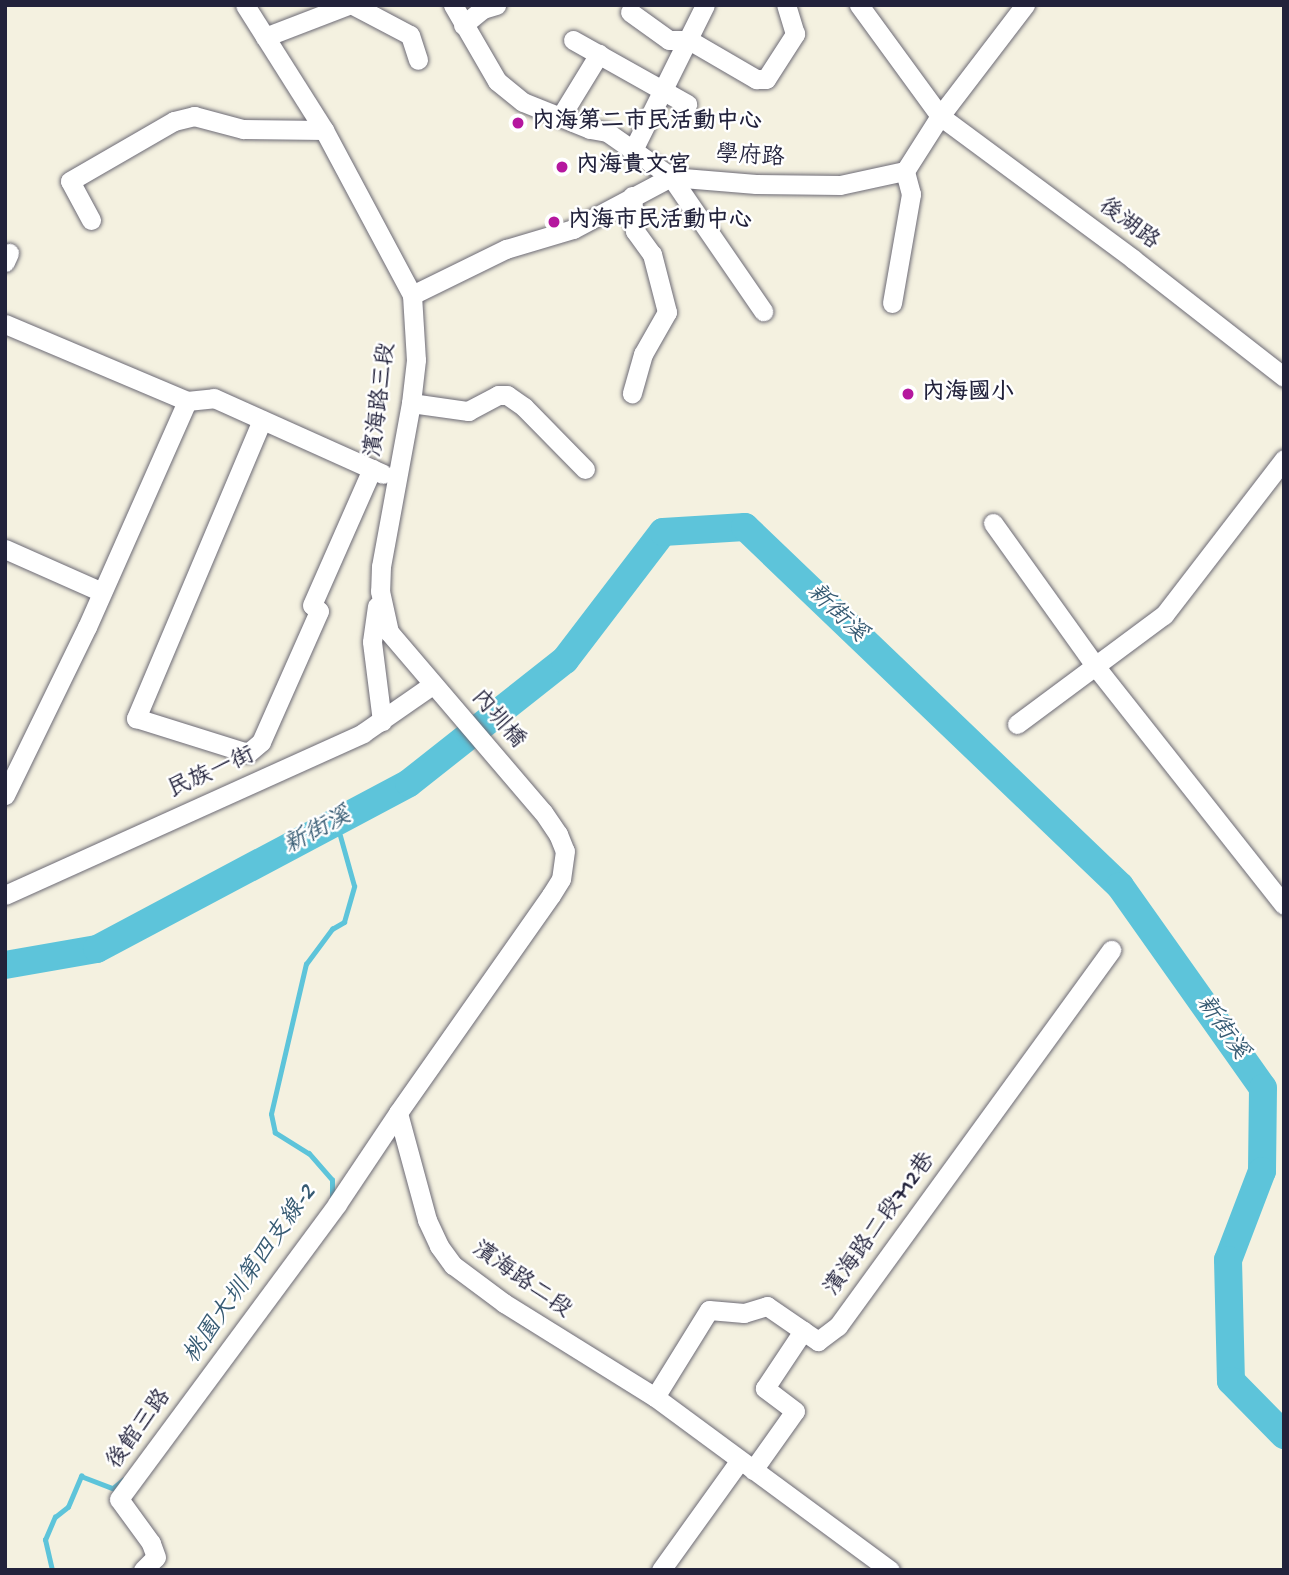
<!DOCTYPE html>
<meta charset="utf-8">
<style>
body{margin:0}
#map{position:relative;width:1289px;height:1575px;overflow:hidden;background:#f4f1e0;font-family:"Gochi Hand","LXGW WenKai TC",sans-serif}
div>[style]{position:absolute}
.stream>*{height:4.5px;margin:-2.25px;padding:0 2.25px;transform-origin:2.25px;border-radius:2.25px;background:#5dc4da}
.river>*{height:28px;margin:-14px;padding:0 14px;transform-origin:14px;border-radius:14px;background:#5dc4da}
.roads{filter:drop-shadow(0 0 2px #6c6a75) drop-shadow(0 0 2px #6c6a75)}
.minor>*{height:19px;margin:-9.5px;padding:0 9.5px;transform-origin:9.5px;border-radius:9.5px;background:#fff}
.dots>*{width:19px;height:19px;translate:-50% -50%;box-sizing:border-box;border:4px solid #fff;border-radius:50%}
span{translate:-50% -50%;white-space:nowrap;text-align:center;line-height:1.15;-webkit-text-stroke:5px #fff;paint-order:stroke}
.poi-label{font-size:23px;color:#22223b;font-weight:700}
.left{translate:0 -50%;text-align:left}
.street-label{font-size:23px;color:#22223b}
.water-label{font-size:24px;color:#375b73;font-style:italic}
.frame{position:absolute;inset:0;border:7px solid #22223b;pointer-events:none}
</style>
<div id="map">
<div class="stream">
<div style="left:332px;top:1197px;width:17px;rotate:-90deg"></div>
<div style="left:332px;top:1180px;width:35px;rotate:-131deg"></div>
<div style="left:309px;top:1154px;width:40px;rotate:-148deg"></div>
<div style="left:275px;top:1133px;width:19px;rotate:-102deg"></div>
<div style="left:271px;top:1114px;width:154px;rotate:-76.9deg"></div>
<div style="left:306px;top:964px;width:44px;rotate:-53.4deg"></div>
<div style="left:332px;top:929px;width:14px;rotate:-30deg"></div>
<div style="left:344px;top:922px;width:37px;rotate:-74deg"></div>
<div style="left:354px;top:886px;width:52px;rotate:-105.6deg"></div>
<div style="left:52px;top:1570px;width:31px;rotate:-103deg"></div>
<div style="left:45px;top:1540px;width:25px;rotate:-67deg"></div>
<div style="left:55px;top:1517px;width:16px;rotate:-38deg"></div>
<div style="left:68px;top:1507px;width:34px;rotate:-67deg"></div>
<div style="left:81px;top:1476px;width:34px;rotate:21deg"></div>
<div style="left:113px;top:1488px;width:13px;rotate:-39deg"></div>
</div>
<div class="river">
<div style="left:5px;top:965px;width:93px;rotate:-9.9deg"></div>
<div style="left:97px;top:949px;width:353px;rotate:-28deg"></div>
<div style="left:409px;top:783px;width:199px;rotate:-38.3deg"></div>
<div style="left:565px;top:660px;width:161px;rotate:-52.6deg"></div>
<div style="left:663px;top:532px;width:82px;rotate:-3.5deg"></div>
<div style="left:745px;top:527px;width:519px;rotate:43.75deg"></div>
<div style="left:1120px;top:886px;width:247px;rotate:54.7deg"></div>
<div style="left:1263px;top:1088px;width:83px;rotate:90.7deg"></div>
<div style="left:1262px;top:1171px;width:95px;rotate:110.9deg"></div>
<div style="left:1228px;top:1260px;width:121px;rotate:88.6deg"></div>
<div style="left:1231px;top:1381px;width:76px;rotate:45.5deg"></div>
</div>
<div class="roads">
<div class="minor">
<div style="left:245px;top:5px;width:148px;rotate:57.7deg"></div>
<div style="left:324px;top:130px;width:187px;rotate:61.9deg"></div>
<div style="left:412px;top:295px;width:65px;rotate:86.5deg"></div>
<div style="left:416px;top:360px;width:43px;rotate:96.6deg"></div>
<div style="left:411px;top:403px;width:166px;rotate:100.4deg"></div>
<div style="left:381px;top:566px;width:25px;rotate:92deg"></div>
<div style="left:380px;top:591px;width:42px;rotate:77.6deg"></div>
<div style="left:389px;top:632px;width:237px;rotate:49.5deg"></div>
<div style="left:543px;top:812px;width:27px;rotate:56deg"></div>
<div style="left:558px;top:834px;width:18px;rotate:68deg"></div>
<div style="left:565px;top:851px;width:28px;rotate:98deg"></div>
<div style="left:561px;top:879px;width:19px;rotate:122deg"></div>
<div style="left:551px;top:895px;width:266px;rotate:125.1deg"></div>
<div style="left:398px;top:1113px;width:111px;rotate:74.8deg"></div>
<div style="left:427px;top:1220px;width:29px;rotate:65deg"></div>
<div style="left:439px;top:1246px;width:24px;rotate:54deg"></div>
<div style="left:453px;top:1265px;width:64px;rotate:36.7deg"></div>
<div style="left:504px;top:1303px;width:178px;rotate:31.9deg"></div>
<div style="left:655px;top:1397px;width:292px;rotate:36.4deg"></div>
<div style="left:353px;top:5px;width:64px;rotate:27.8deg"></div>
<div style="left:410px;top:35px;width:26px;rotate:72deg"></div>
<div style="left:453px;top:5px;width:88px;rotate:59.9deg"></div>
<div style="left:497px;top:81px;width:33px;rotate:39deg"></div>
<div style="left:523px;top:102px;width:72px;rotate:21.9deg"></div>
<div style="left:590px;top:129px;width:17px;rotate:10deg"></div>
<div style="left:607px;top:132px;width:78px;rotate:35.1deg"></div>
<div style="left:671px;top:177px;width:163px;rotate:55.5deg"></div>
<div style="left:859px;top:5px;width:137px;rotate:53.9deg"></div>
<div style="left:940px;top:116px;width:240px;rotate:36.5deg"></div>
<div style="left:1133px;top:259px;width:192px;rotate:38deg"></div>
<div style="left:630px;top:12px;width:48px;rotate:35.7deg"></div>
<div style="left:669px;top:40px;width:20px"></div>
<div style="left:689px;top:40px;width:78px;rotate:30.2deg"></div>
<div style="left:756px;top:79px;width:10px"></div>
<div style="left:766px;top:79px;width:54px;rotate:-57.2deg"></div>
<div style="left:795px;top:34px;width:30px;rotate:-107deg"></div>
<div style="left:463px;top:25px;width:26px;rotate:-39deg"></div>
<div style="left:483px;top:9px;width:14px;rotate:-17deg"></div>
<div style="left:265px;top:37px;width:89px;rotate:-21.1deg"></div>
<div style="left:573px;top:40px;width:131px;rotate:29.3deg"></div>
<div style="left:561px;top:116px;width:73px;rotate:-58.5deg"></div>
<div style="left:632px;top:152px;width:164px;rotate:-63.6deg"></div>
<div style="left:632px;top:196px;width:35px;rotate:85deg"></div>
<div style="left:635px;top:231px;width:29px;rotate:54deg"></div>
<div style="left:652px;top:254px;width:60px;rotate:75.5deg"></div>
<div style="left:667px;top:312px;width:48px;rotate:119.7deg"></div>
<div style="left:643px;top:354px;width:41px;rotate:105.8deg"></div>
<div style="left:91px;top:220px;width:44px;rotate:-118.3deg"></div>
<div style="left:70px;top:181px;width:120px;rotate:-30deg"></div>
<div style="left:174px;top:121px;width:21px;rotate:-14deg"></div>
<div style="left:194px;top:116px;width:51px;rotate:14.9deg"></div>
<div style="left:243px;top:129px;width:81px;rotate:0.7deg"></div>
<div style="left:5px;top:262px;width:10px;rotate:-66deg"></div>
<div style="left:412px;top:295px;width:105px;rotate:-26.1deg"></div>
<div style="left:506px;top:249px;width:70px;rotate:-16.6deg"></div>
<div style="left:573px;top:229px;width:111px;rotate:-28deg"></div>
<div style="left:671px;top:177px;width:85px;rotate:4.7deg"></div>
<div style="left:756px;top:184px;width:84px;rotate:0.7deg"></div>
<div style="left:840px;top:185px;width:66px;rotate:-12.2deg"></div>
<div style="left:905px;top:171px;width:65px;rotate:-57.5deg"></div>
<div style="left:940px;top:116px;width:140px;rotate:-52.6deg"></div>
<div style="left:892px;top:303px;width:111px;rotate:-80.1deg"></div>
<div style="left:911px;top:194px;width:24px;rotate:-105deg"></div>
<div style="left:5px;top:324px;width:198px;rotate:22.9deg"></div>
<div style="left:411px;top:403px;width:58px;rotate:8deg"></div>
<div style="left:468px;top:411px;width:34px;rotate:-28deg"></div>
<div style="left:498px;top:395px;width:9px"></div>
<div style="left:507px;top:395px;width:21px;rotate:35deg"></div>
<div style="left:524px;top:407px;width:87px;rotate:45.5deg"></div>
<div style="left:262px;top:420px;width:324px;rotate:112.9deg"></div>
<div style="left:136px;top:718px;width:117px;rotate:17.4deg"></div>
<div style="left:248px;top:753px;width:17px;rotate:-40deg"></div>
<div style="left:261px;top:742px;width:143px;rotate:-66.1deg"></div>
<div style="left:319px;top:611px;width:9px;rotate:-139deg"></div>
<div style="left:312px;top:605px;width:149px;rotate:-66.2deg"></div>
<div style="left:993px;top:523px;width:177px;rotate:54.4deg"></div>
<div style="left:1096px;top:667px;width:303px;rotate:51.7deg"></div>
<div style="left:5px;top:549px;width:106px;rotate:23.9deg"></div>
<div style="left:377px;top:606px;width:36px;rotate:98deg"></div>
<div style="left:372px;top:642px;width:80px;rotate:82.8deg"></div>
<div style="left:1017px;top:724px;width:183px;rotate:-36.6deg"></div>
<div style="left:1164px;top:615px;width:197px;rotate:-52.4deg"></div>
<div style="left:5px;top:795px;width:187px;rotate:-64deg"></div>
<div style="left:87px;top:627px;width:247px;rotate:-66.1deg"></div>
<div style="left:187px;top:401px;width:27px;rotate:-6deg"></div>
<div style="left:214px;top:398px;width:185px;rotate:24.2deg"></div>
<div style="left:5px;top:895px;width:393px;rotate:-24.3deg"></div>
<div style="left:363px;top:733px;width:84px;rotate:-34.8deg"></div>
<div style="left:655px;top:1397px;width:102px;rotate:-58.2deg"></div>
<div style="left:709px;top:1310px;width:35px;rotate:5deg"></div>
<div style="left:744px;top:1313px;width:24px;rotate:-17deg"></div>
<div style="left:767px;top:1306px;width:62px;rotate:34.5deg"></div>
<div style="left:818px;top:1341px;width:25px;rotate:-37deg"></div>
<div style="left:838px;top:1326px;width:465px;rotate:-54deg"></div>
<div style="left:753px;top:1470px;width:72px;rotate:-54.6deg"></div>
<div style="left:795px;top:1411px;width:38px;rotate:-143deg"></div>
<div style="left:765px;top:1388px;width:69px;rotate:-56.3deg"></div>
<div style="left:143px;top:1570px;width:18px;rotate:-45deg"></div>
<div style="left:156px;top:1557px;width:15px;rotate:-110deg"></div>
<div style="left:151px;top:1543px;width:54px;rotate:-126deg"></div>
<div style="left:119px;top:1499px;width:367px;rotate:-53.5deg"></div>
<div style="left:337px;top:1204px;width:110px;rotate:-56.2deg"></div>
<div style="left:661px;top:1570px;width:135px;rotate:-54.3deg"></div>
</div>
</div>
<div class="dots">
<div style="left:518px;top:123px;background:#b5179e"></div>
<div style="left:562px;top:167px;background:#b5179e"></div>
<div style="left:554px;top:222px;background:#b5179e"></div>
<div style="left:908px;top:394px;background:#b5179e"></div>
</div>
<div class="poi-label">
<span class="left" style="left:532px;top:123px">內海第二市民活動中心</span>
<span class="left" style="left:576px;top:167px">內海貴文宮</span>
<span class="left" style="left:568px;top:222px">內海市民活動中心</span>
<span class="left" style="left:922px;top:394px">内海國小</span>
</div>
<div class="street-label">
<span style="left:750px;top:158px;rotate:3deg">學府路</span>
<span style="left:1128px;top:225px;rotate:37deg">後湖路</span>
<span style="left:382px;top:400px;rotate:-83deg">濱海路三段</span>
<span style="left:497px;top:720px;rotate:49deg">內圳橋</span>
<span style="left:212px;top:774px;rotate:-24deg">民族一街</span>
<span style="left:881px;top:1225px;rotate:-54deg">濱海路二段712巷</span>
<span style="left:521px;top:1281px;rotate:35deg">濱海路二段</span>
<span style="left:140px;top:1430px;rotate:-54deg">後館三路</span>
</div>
<div class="water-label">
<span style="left:836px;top:614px;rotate:44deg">新街溪</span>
<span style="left:318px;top:832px;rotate:-28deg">新街溪</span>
<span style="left:1221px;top:1028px;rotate:55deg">新街溪</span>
<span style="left:251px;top:1275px;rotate:-55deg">桃園大圳第四支線-2</span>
</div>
<div class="frame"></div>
</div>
